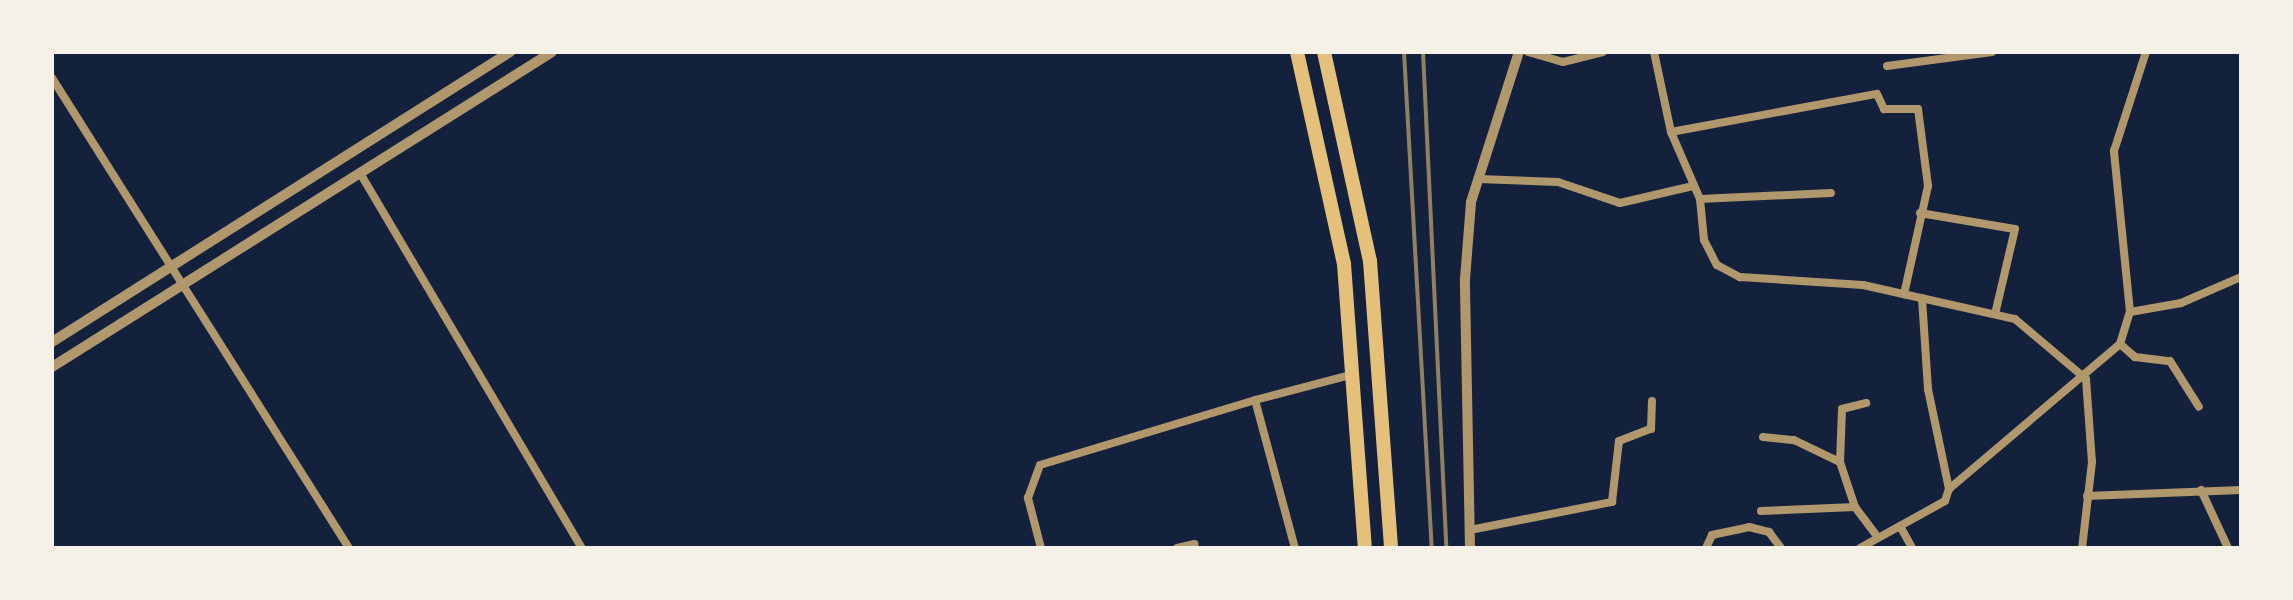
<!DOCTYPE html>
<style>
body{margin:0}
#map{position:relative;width:2293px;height:600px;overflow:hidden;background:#14213d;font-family:"Roboto Condensed",sans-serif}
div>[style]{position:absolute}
.minor>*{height:8px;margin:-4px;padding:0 4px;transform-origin:4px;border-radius:4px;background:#b1986c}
.tertiary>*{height:10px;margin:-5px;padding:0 5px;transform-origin:5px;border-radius:5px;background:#b1986c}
.primary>*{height:14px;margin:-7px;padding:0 7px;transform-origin:7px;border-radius:7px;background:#e5c07b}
.rail>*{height:4px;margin:-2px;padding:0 2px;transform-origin:2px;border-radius:2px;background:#918062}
span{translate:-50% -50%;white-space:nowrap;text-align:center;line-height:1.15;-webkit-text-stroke:6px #f6f1e7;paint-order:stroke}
.frame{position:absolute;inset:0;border:54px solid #f6f1e7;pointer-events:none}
</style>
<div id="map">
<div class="minor">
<div style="left:1528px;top:52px;width:36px;rotate:16deg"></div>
<div style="left:1563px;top:62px;width:41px;rotate:-14deg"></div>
<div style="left:1654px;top:52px;width:82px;rotate:78deg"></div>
<div style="left:1671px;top:132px;width:73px;rotate:66.6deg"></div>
<div style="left:1700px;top:199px;width:41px;rotate:84.4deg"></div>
<div style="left:1704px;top:240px;width:28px;rotate:63deg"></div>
<div style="left:1717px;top:265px;width:26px;rotate:28deg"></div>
<div style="left:1740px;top:277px;width:123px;rotate:3.7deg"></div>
<div style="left:1863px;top:285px;width:156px;rotate:12.6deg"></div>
<div style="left:2015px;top:319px;width:93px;rotate:40.2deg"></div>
<div style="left:2086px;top:379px;width:83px;rotate:85.9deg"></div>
<div style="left:2092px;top:462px;width:87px;rotate:96.6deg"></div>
<div style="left:1887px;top:66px;width:106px;rotate:-7.6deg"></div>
<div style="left:52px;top:78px;width:556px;rotate:57.71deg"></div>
<div style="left:1671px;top:132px;width:209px;rotate:-10.5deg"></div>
<div style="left:1877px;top:94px;width:17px;rotate:65deg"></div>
<div style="left:1884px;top:109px;width:34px"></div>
<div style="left:1918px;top:109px;width:78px;rotate:82.6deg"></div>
<div style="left:1928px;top:186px;width:111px;rotate:102.5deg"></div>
<div style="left:360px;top:173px;width:436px;rotate:59.4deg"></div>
<div style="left:1478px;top:179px;width:80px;rotate:2.1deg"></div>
<div style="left:1558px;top:182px;width:65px;rotate:18.7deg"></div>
<div style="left:1620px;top:203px;width:75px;rotate:-13.1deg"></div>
<div style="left:1700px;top:199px;width:131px;rotate:-2.6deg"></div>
<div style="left:1920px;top:213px;width:96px;rotate:9.6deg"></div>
<div style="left:2015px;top:229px;width:87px;rotate:103.2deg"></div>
<div style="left:2130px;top:312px;width:52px;rotate:-10deg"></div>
<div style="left:2181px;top:303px;width:65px;rotate:-23.4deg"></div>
<div style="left:2120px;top:344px;width:20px;rotate:41deg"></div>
<div style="left:2135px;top:357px;width:35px;rotate:7deg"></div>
<div style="left:2170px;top:361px;width:54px;rotate:57.8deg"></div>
<div style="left:1255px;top:400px;width:98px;rotate:-14.7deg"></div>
<div style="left:1763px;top:437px;width:31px;rotate:6deg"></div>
<div style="left:1794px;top:440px;width:51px;rotate:25.6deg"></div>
<div style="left:1840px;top:462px;width:47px;rotate:71.6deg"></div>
<div style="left:1855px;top:507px;width:34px;rotate:53deg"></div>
<div style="left:1840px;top:462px;width:53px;rotate:-87.8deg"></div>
<div style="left:1842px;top:409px;width:25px;rotate:-14deg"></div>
<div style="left:1949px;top:489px;width:224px;rotate:-40.3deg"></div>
<div style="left:2120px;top:344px;width:34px;rotate:-73deg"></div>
<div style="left:2130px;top:312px;width:162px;rotate:-95.7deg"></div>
<div style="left:2114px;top:151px;width:104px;rotate:-72.1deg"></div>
<div style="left:2201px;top:490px;width:64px;rotate:65deg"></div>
<div style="left:2087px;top:496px;width:154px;rotate:-2.2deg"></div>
<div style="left:1761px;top:511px;width:94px;rotate:-2.4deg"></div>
<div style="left:1900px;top:526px;width:25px;rotate:61deg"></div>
<div style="left:1470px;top:530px;width:145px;rotate:-11.2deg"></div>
<div style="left:1612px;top:502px;width:61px;rotate:-83.5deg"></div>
<div style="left:1619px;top:441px;width:34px;rotate:-21deg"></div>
<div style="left:1651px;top:429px;width:28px;rotate:-88deg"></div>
<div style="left:1041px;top:548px;width:52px;rotate:-104.6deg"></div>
<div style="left:1028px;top:498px;width:35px;rotate:-70deg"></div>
<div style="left:1040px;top:465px;width:225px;rotate:-16.8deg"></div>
<div style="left:1255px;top:400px;width:153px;rotate:74.9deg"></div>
<div style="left:1177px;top:548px;width:18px;rotate:-13deg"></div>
<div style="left:1706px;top:548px;width:14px;rotate:-65deg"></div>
<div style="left:1712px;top:535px;width:38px;rotate:-12deg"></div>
<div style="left:1749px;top:527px;width:21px;rotate:14deg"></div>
<div style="left:1769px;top:532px;width:20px;rotate:53deg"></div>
<div style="left:1860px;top:548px;width:97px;rotate:-28.9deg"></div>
<div style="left:1945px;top:501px;width:13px;rotate:-72deg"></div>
<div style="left:1949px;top:489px;width:102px;rotate:-101.9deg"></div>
<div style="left:1928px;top:389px;width:91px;rotate:-93.8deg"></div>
</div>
<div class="tertiary">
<div style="left:52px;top:342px;width:542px;rotate:-32.34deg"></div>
<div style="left:52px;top:367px;width:591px;rotate:-32.21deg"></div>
<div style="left:1470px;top:548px;width:269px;rotate:-91.1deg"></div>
<div style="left:1465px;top:279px;width:77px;rotate:-85.5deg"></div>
<div style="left:1471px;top:202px;width:157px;rotate:-72.3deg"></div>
</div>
<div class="primary">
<div style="left:1297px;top:52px;width:217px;rotate:77.5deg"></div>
<div style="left:1344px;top:264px;width:285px;rotate:85.8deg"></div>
<div style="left:1324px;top:52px;width:214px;rotate:77.6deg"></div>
<div style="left:1370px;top:261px;width:288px;rotate:85.8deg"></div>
</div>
<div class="rail">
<div style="left:1404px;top:52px;width:497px;rotate:86.8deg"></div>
<div style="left:1423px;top:52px;width:497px;rotate:87.3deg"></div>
</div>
<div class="frame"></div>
</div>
